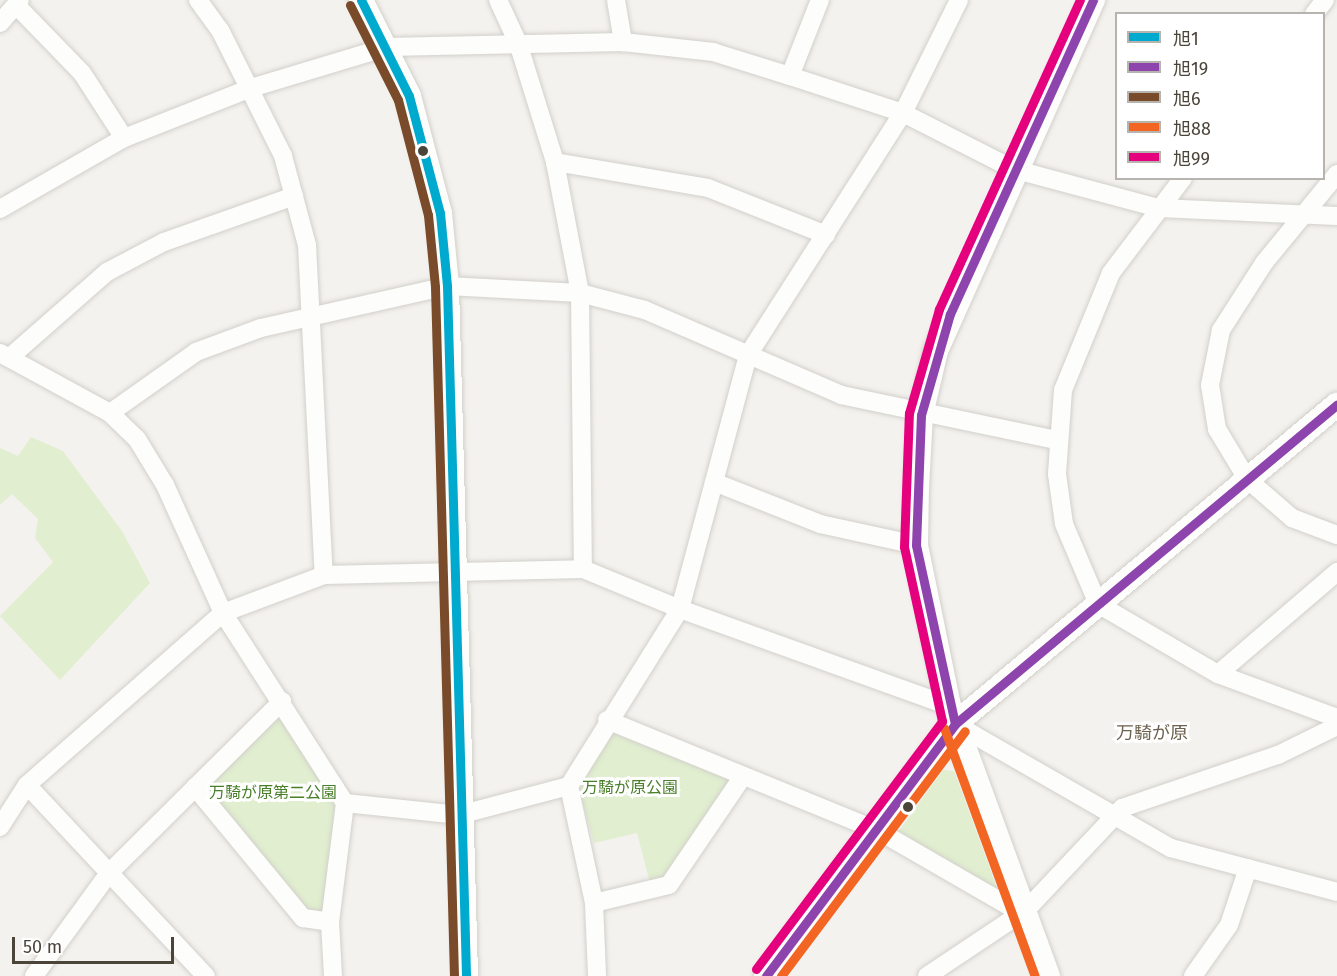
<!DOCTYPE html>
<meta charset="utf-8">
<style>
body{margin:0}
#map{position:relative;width:1337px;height:976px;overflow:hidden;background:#f4f2ee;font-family:"Fira Sans","Noto Sans JP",sans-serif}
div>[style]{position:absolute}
.green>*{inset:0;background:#e1eecf}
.roads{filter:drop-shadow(0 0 2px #d2d0cb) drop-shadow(0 0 2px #d2d0cb)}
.minor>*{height:18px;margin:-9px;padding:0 9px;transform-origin:9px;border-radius:9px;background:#fdfdfc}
.tertiary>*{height:24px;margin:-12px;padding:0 12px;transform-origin:12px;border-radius:12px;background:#fdfdfc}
.bus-1>*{height:9px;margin:-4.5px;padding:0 4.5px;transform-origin:4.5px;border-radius:4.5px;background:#00a9ce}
.bus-2>*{height:9px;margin:-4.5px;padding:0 4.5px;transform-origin:4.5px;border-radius:4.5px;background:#8e44ad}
.bus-3>*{height:9px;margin:-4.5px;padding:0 4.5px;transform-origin:4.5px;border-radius:4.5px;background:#7a4b2a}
.bus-4>*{height:9px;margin:-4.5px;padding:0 4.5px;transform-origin:4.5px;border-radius:4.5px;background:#f26522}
.bus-5>*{height:9px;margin:-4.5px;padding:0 4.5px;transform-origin:4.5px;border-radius:4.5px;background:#e5007d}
.dots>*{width:16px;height:16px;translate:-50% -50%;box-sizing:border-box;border:3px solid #fff;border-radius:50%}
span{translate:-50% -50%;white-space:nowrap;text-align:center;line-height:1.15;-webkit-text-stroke:6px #fff;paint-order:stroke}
.park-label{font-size:16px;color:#4a7f2a}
.neighbourhood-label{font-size:18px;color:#6e6250}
.legend{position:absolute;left:1115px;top:12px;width:210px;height:168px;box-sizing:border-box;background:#fff;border:2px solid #b7b4b0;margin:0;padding:8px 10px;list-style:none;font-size:18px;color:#4b4439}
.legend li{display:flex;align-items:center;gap:12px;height:30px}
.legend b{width:30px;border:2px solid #b7b4b0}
.scale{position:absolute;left:12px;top:937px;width:162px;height:27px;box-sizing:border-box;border:3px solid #4b4439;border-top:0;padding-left:8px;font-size:18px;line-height:21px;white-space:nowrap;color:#4b4439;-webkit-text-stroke:4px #fff;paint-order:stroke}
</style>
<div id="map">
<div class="green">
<div style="clip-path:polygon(31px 437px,63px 451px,122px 531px,150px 583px,60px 680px,0 616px,53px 562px,35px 538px,38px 519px,12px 494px,0 505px,0 448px,18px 456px)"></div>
<div style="clip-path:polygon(281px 712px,337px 804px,324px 915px,306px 911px,203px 788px)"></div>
<div style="clip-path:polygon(610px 730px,732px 779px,665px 879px,650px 883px,637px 833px,594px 843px,578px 786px)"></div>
<div style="clip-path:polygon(943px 770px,954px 771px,1000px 896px,899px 831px)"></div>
</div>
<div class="roads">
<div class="minor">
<div style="left:198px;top:0;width:37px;rotate:54deg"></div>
<div style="left:220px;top:30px;width:141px;rotate:63.4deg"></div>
<div style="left:283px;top:156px;width:92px;rotate:74.9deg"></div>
<div style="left:307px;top:245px;width:330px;rotate:87.1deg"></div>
<div style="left:498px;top:0;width:47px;rotate:65.1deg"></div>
<div style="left:518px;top:43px;width:125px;rotate:72.7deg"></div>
<div style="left:555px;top:162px;width:133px;rotate:79.2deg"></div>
<div style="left:580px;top:293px;width:276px;rotate:89.4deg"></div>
<div style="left:616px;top:0;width:43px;rotate:80.5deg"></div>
<div style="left:17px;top:6px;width:93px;rotate:45.9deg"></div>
<div style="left:82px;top:73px;width:77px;rotate:57.1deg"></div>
<div style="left:1314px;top:14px;width:18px;rotate:-52deg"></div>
<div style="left:0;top:23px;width:30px;rotate:-49deg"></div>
<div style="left:790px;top:76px;width:82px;rotate:-68.5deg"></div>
<div style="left:555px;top:162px;width:155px;rotate:9.6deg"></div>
<div style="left:708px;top:188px;width:127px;rotate:21.7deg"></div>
<div style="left:1337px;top:174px;width:115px;rotate:129.4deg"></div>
<div style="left:1264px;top:263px;width:80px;rotate:122.7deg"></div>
<div style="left:1221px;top:330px;width:56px;rotate:101.3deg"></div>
<div style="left:1210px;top:385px;width:45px;rotate:81deg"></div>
<div style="left:1217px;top:429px;width:58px;rotate:59deg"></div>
<div style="left:1247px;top:479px;width:60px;rotate:40.9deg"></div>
<div style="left:1292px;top:518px;width:48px;rotate:20.7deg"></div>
<div style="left:1183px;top:178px;width:119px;rotate:127.2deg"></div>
<div style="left:1111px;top:273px;width:126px;rotate:112.3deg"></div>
<div style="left:1063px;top:390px;width:84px;rotate:94.1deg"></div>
<div style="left:1057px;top:474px;width:50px;rotate:82deg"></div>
<div style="left:1064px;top:524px;width:87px;rotate:67deg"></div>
<div style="left:1098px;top:604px;width:139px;rotate:30.3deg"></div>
<div style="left:1218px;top:674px;width:127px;rotate:20.3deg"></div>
<div style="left:0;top:209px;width:143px;rotate:-29.8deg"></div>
<div style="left:124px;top:138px;width:136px;rotate:-21.5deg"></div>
<div style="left:251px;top:88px;width:142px;rotate:-16.8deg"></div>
<div style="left:387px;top:47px;width:236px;rotate:-1.2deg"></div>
<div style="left:623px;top:42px;width:91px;rotate:6.3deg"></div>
<div style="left:713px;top:52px;width:81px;rotate:17.3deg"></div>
<div style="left:790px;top:76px;width:119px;rotate:18.1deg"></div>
<div style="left:903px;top:113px;width:123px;rotate:27deg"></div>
<div style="left:1013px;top:169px;width:151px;rotate:15deg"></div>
<div style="left:1159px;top:208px;width:178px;rotate:2.6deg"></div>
<div style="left:0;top:353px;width:125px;rotate:28.6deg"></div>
<div style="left:110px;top:413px;width:37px;rotate:44deg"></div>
<div style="left:137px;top:439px;width:54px;rotate:58.7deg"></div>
<div style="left:165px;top:485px;width:141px;rotate:65.6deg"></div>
<div style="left:223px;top:613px;width:226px;rotate:57.3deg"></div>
<div style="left:345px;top:803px;width:115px;rotate:6deg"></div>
<div style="left:459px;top:815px;width:114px;rotate:-14.8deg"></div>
<div style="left:569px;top:786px;width:209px;rotate:-57.9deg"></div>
<div style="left:680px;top:609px;width:263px;rotate:-75deg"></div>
<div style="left:748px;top:355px;width:287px;rotate:-57.4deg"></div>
<div style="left:903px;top:113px;width:126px;rotate:-63.6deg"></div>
<div style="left:9px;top:358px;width:130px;rotate:-41.3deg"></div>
<div style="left:107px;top:272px;width:64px;rotate:-27.8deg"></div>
<div style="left:164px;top:242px;width:138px;rotate:-19.5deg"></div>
<div style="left:110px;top:413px;width:105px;rotate:-35.3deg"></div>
<div style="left:196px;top:352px;width:69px;rotate:-20.3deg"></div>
<div style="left:261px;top:328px;width:191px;rotate:-12.7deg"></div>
<div style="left:447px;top:286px;width:133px;rotate:3deg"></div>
<div style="left:580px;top:293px;width:67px;rotate:14.7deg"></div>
<div style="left:645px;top:310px;width:214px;rotate:23.4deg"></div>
<div style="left:841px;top:395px;width:220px;rotate:11.8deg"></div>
<div style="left:714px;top:482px;width:114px;rotate:21.6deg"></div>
<div style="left:820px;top:524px;width:98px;rotate:12.3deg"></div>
<div style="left:1218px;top:674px;width:157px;rotate:-40.6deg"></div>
<div style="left:607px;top:720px;width:292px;rotate:22.2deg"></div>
<div style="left:877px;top:830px;width:166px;rotate:30deg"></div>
<div style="left:955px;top:724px;width:249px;rotate:29.9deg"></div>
<div style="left:1171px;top:848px;width:172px;rotate:14.8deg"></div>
<div style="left:27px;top:785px;width:262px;rotate:46.9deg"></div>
<div style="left:569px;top:786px;width:120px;rotate:77.9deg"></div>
<div style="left:594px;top:903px;width:73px;rotate:87.6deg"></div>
<div style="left:195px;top:787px;width:170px;rotate:50.5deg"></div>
<div style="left:303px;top:918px;width:27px;rotate:8deg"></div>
<div style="left:0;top:827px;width:50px;rotate:-57.3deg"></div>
<div style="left:27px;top:785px;width:261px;rotate:-41.3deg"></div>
<div style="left:223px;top:613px;width:108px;rotate:-20.6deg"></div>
<div style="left:324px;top:575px;width:259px;rotate:-1.3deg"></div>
<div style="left:583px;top:569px;width:105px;rotate:22.4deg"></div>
<div style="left:680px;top:609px;width:286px;rotate:19.8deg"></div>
<div style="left:594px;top:903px;width:77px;rotate:-13.5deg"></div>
<div style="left:669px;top:885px;width:132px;rotate:-55.8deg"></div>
<div style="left:34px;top:976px;width:127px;rotate:-53.9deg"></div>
<div style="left:109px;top:873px;width:244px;rotate:-44.8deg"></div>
<div style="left:333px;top:976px;width:54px;rotate:-93.2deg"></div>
<div style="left:330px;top:922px;width:120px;rotate:-82.8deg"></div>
<div style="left:927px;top:976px;width:119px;rotate:-33.7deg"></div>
<div style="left:1026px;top:910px;width:140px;rotate:-46.7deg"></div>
<div style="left:1122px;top:808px;width:165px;rotate:-18.8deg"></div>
<div style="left:1278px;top:755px;width:66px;rotate:-26.2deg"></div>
<div style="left:1193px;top:976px;width:62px;rotate:-54.8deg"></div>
<div style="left:1229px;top:925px;width:60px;rotate:-71.6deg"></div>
</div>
<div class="tertiary">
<div style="left:361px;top:0;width:107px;rotate:63.4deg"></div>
<div style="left:409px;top:96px;width:121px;rotate:75.2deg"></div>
<div style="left:440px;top:213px;width:73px;rotate:84.5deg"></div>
<div style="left:447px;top:286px;width:690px;rotate:88.42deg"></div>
<div style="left:766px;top:976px;width:315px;rotate:-53.1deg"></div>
<div style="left:955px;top:724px;width:498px;rotate:-39.9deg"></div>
<div style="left:1048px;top:976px;width:288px;rotate:-110.1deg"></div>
<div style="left:949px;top:706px;width:164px;rotate:-101.6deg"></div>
<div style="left:916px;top:545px;width:57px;rotate:-89deg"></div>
<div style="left:917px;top:488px;width:73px;rotate:-86.9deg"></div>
<div style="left:921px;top:415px;width:66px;rotate:-76.8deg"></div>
<div style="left:936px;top:351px;width:385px;rotate:-65.9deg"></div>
</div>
</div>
<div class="bus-1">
<div style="left:361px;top:0;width:107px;rotate:63.4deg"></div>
<div style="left:409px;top:96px;width:121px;rotate:75.2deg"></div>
<div style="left:440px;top:213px;width:73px;rotate:84.5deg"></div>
<div style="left:447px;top:286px;width:690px;rotate:88.42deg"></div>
</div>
<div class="bus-2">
<div style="left:955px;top:724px;width:183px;rotate:-102.3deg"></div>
<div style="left:916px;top:545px;width:130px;rotate:-87.8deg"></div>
<div style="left:921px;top:415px;width:105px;rotate:-74deg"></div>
<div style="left:950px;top:314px;width:345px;rotate:-65.5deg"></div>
<div style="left:766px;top:976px;width:315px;rotate:-53.1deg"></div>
<div style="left:955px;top:724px;width:498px;rotate:-39.9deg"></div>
</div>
<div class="bus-3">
<div style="left:350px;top:5px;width:106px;rotate:63.2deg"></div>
<div style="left:398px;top:100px;width:119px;rotate:75.4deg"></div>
<div style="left:428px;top:215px;width:72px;rotate:84.4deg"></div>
<div style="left:435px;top:287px;width:689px;rotate:88.42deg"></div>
</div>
<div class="bus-4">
<div style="left:944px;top:728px;width:264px;rotate:69.9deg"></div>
<div style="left:781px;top:976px;width:306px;rotate:-53.1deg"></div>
</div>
<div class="bus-5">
<div style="left:756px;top:969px;width:310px;rotate:-53.1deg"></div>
<div style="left:942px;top:721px;width:178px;rotate:-102.3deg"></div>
<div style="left:904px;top:547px;width:134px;rotate:-87.9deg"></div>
<div style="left:909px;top:413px;width:108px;rotate:-73.9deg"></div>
<div style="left:939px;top:309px;width:340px;rotate:-65.5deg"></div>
</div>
<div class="dots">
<div style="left:423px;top:151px;background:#4b4439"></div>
<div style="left:908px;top:807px;background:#4b4439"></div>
</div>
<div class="park-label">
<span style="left:630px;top:788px">万騎が原公園</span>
<span style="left:273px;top:793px">万騎が原第二公園</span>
</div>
<div class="neighbourhood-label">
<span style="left:1152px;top:733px">万騎が原</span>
</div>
<ul class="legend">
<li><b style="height:8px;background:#00a9ce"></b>旭1</li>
<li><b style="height:8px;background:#8e44ad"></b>旭19</li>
<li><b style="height:8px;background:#7a4b2a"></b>旭6</li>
<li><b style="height:8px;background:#f26522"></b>旭88</li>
<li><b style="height:8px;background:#e5007d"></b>旭99</li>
</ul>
<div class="scale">50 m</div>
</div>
